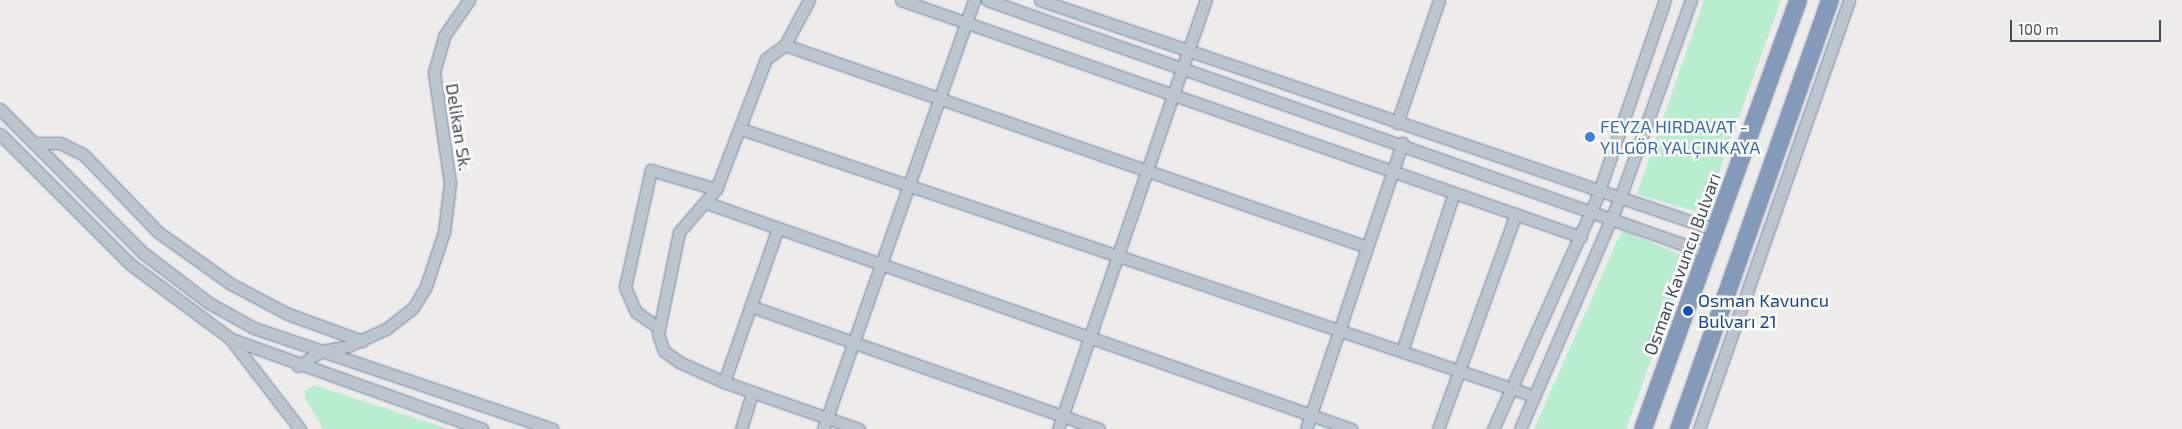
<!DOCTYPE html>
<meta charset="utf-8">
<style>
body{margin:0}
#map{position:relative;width:2182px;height:429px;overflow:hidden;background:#eeebeb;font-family:"Exo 2",sans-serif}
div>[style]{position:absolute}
.green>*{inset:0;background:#b8edcf}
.roads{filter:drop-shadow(0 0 1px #6e85a6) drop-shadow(0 0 1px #6e85a6)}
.minor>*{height:11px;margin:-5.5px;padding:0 5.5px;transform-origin:5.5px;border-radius:5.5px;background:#bcc5ce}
.highway>*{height:16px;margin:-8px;padding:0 8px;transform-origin:8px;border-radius:8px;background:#839aba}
.dots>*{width:14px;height:14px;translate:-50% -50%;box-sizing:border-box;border:2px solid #fff;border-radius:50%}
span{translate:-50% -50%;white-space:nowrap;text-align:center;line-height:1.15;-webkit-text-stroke:5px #fff;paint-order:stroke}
.street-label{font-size:18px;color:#444d58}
.shop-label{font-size:18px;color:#366cbe}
.left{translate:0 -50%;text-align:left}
.transit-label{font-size:18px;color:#164399}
.scale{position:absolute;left:2010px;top:20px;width:151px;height:22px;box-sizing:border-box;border:2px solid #444d58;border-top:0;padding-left:6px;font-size:15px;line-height:18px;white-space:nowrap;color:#444d58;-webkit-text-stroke:4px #fff;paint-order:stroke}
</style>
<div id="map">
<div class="green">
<div style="clip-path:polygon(1704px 0,1781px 0,1704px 214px,1637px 194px)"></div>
<div style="clip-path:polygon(1622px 230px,1688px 258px,1626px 429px,1534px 429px)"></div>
<div style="clip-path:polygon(314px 385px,449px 429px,323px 429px,305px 398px,305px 391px)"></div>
</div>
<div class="roads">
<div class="minor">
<div style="left:809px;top:0;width:51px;rotate:118.1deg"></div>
<div style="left:785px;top:45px;width:24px;rotate:144deg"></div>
<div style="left:766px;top:59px;width:139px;rotate:111deg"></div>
<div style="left:716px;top:189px;width:57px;rotate:130.7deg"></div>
<div style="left:679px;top:232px;width:104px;rotate:101.6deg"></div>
<div style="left:658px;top:334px;width:18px;rotate:71deg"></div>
<div style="left:664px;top:351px;width:19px;rotate:36deg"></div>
<div style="left:679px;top:362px;width:49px;rotate:24deg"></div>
<div style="left:724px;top:382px;width:143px;rotate:19.2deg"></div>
<div style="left:901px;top:0;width:720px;rotate:19.21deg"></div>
<div style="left:987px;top:0;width:764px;rotate:19.34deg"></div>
<div style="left:1040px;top:0;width:714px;rotate:18.79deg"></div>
<div style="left:785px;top:45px;width:616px;rotate:19.14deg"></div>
<div style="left:0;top:109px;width:202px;rotate:45.2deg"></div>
<div style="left:142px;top:252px;width:84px;rotate:37.3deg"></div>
<div style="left:209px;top:303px;width:51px;rotate:29.1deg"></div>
<div style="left:254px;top:328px;width:315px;rotate:18.7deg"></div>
<div style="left:1397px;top:123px;width:130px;rotate:-71.1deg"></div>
<div style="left:741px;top:129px;width:837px;rotate:18.61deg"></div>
<div style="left:0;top:134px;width:184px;rotate:45deg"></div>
<div style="left:130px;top:264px;width:126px;rotate:36.6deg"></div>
<div style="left:231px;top:339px;width:267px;rotate:19.7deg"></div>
<div style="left:34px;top:143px;width:26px"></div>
<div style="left:60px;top:143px;width:25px;rotate:26deg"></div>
<div style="left:83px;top:154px;width:108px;rotate:46.1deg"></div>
<div style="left:158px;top:232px;width:90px;rotate:35.5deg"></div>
<div style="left:231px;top:284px;width:64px;rotate:27.8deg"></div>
<div style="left:288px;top:314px;width:79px;rotate:20deg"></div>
<div style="left:707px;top:203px;width:683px;rotate:19.34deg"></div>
<div style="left:750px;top:306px;width:370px;rotate:19.4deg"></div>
<div style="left:659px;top:328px;width:28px;rotate:-145deg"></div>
<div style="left:636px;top:312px;width:27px;rotate:-114deg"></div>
<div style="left:625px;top:287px;width:120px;rotate:-77.5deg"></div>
<div style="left:651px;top:170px;width:68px;rotate:16.3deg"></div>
<div style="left:232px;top:341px;width:111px;rotate:52.3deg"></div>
<div style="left:1402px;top:351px;width:166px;rotate:-71.8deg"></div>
<div style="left:298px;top:366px;width:27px;rotate:-33deg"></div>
<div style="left:321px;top:351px;width:27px;rotate:-10deg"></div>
<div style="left:348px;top:346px;width:42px;rotate:-24.1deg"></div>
<div style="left:386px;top:329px;width:34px;rotate:-38deg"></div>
<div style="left:413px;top:308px;width:26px;rotate:-59deg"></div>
<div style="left:426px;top:286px;width:57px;rotate:-71.6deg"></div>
<div style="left:444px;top:232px;width:49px;rotate:-83deg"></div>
<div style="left:450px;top:183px;width:112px;rotate:-98.2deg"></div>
<div style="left:434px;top:72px;width:37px;rotate:-74deg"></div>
<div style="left:444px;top:36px;width:44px;rotate:-55.2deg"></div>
<div style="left:724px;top:382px;width:163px;rotate:-70.7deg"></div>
<div style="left:741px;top:429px;width:39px;rotate:-73deg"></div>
<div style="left:823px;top:429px;width:455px;rotate:-70.6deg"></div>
<div style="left:1058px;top:429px;width:454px;rotate:-71deg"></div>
<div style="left:1306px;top:429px;width:302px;rotate:-71.4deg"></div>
<div style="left:1438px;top:429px;width:229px;rotate:-70.1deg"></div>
<div style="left:1493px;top:429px;width:251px;rotate:-65.8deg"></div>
<div style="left:1596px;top:200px;width:212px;rotate:-71deg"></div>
<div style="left:1520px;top:429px;width:252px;rotate:-66.6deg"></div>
<div style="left:1620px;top:198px;width:210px;rotate:-70.3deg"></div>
<div style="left:1699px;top:429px;width:454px;rotate:-70.7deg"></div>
</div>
<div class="highway">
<div style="left:1643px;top:429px;width:456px;rotate:-70.1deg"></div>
<div style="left:1679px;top:429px;width:455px;rotate:-70.6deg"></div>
</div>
</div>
<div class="dots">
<div style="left:1590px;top:137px;background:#3f7fe0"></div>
<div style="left:1688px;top:311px;background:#1a4fb4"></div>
</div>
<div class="street-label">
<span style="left:459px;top:127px;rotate:81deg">Delikan Sk.</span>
<span style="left:1682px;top:264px;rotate:-70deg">Osman Kavuncu Bulvarı</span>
</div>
<div class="shop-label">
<span class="left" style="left:1600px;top:137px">FEYZA HIRDAVAT -<br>YILGÖR YALÇINKAYA</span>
</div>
<div class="transit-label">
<span class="left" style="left:1698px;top:311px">Osman Kavuncu<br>Bulvarı 21</span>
</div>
<div class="scale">100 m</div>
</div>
